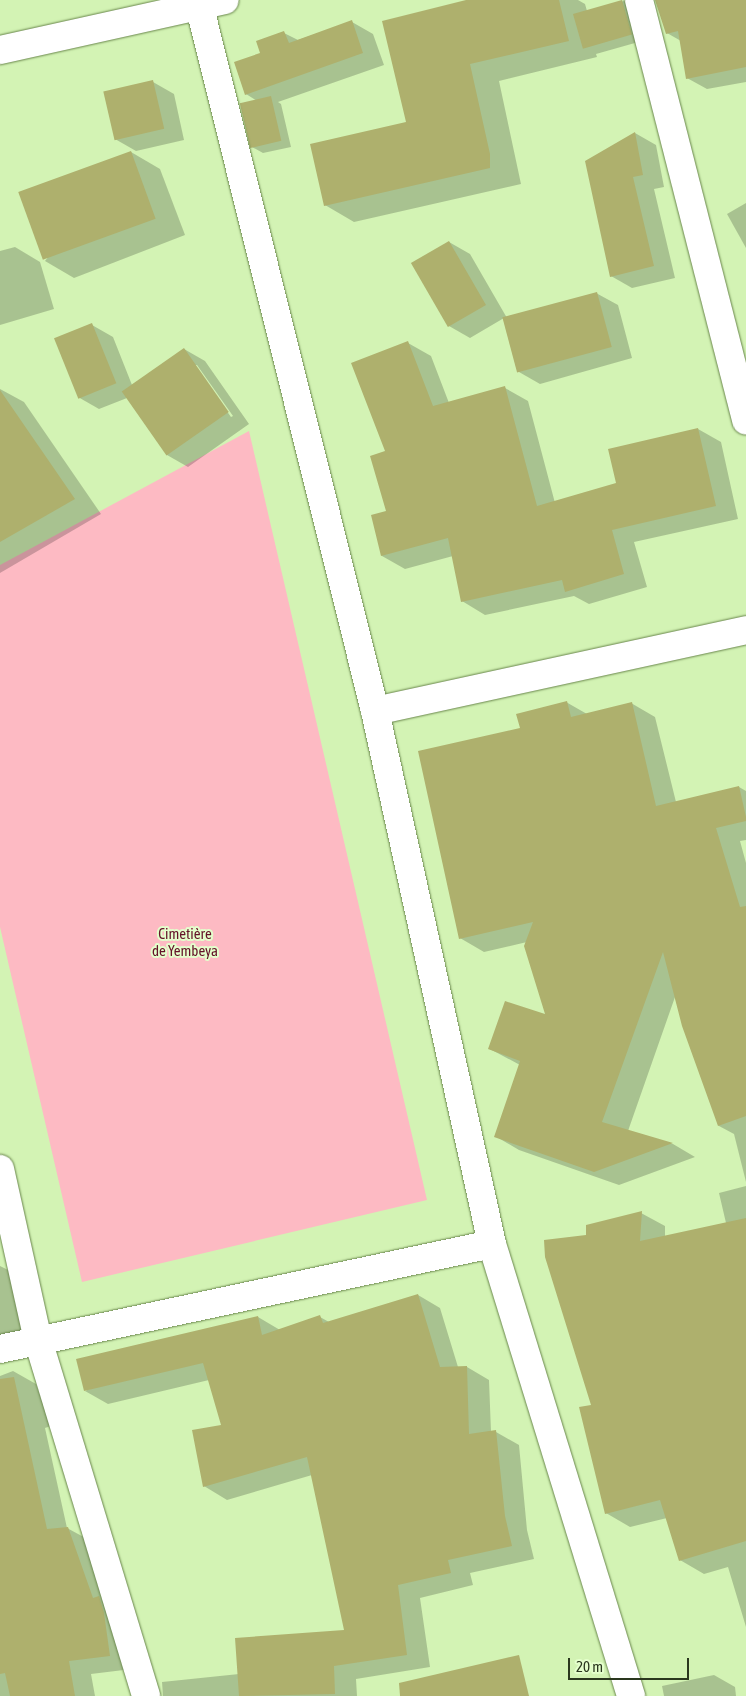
<!DOCTYPE html>
<meta charset="utf-8">
<style>
body{margin:0}
#map{position:relative;width:746px;height:1696px;overflow:hidden;background:#d3f3b4;font-family:"Asap Condensed",sans-serif}
div>[style]{position:absolute}
.green>*{inset:0;background:#fdbac3}
.shadow>*{inset:0;background:#0003}
.building>*{inset:0;background:#aeb06d;transform-origin:0 0}
.roads{filter:drop-shadow(0 0 1px #69864c) drop-shadow(0 0 1px #69864c)}
.minor>*{height:28px;margin:-14px;padding:0 14px;transform-origin:14px;border-radius:14px;background:#fff}
span{translate:-50% -50%;white-space:nowrap;text-align:center;line-height:1.15;-webkit-text-stroke:4px #e4ffcc;paint-order:stroke}
.park-label{font-size:15px;color:#641329}
.scale{position:absolute;left:568px;top:1658px;width:121px;height:22px;box-sizing:border-box;border:2px solid #2a371e;border-top:0;padding-left:6px;font-size:15px;line-height:18px;white-space:nowrap;color:#2a371e;-webkit-text-stroke:4px #e4ffcc;paint-order:stroke}
</style>
<div id="map">
<div class="green">
<div style="clip-path:polygon(249px 431px,427px 1200px,82px 1282px,0 927px,0 565px)"></div>
</div>
<div class="shadow">
<div style="clip-path:polygon(471px 0,578px 0,585px 4px,587px 11px,624px 1px,634px 7px,642px 41px,596px 54px,597px 57px,499px 81px,521px 184px,354px 222px,325px 205px,407px 123px)"></div>
<div style="clip-path:polygon(656px 0,746px 0,746px 82px,707px 89px,687px 78px,681px 41px,667px 33px)"></div>
<div style="clip-path:polygon(352px 22px,373px 34px,384px 65px,278px 102px,281px 104px,291px 147px,263px 153px,252px 147px,257px 101px,246px 94px,261px 54px,284px 33px,298px 40px)"></div>
<div style="clip-path:polygon(153px 82px,174px 94px,184px 140px,136px 151px,115px 139px)"></div>
<div style="clip-path:polygon(635px 133px,656px 145px,664px 187px,654px 189px,675px 278px,632px 288px,611px 276px)"></div>
<div style="clip-path:polygon(131px 152px,160px 169px,185px 235px,74px 278px,45px 261px)"></div>
<div style="clip-path:polygon(746px 203px,746px 248px,727px 214px)"></div>
<div style="clip-path:polygon(449px 242px,470px 254px,507px 318px,596px 293px,618px 305px,632px 358px,540px 384px,519px 372px,504px 318px,470px 338px,449px 326px)"></div>
<div style="clip-path:polygon(15px 247px,40px 262px,54px 309px,0 325px,0 251px)"></div>
<div style="clip-path:polygon(evenodd,92px 325px,113px 337px,132px 385px,184px 349px,205px 361px,249px 424px,188px 467px,167px 455px,127px 398px,99px 409px,78px 397px,92px 325px,194px 365px,197px 365px,233px 416px,231px 417px,194px 365px)"></div>
<div style="clip-path:polygon(408px 343px,431px 356px,449px 403px,505px 388px,528px 401px,555px 503px,618px 484px,698px 429px,721px 442px,738px 519px,634px 542px,647px 587px,589px 604px,574px 596px,485px 615px,462px 601px,453px 556px,405px 569px,382px 556px,387px 512px,387px 452px)"></div>
<div style="clip-path:polygon(0 389px,24px 402px,101px 514px,0 573px)"></div>
<div style="clip-path:polygon(566px 702px,587px 714px,631px 703px,655px 717px,676px 802px,739px 787px,746px 791px,746px 840px,740px 841px,746px 863px,746px 1182px,734px 1134px,719px 1126px,683px 1026px,675px 997px,628px 1131px,673px 1144px,695px 1157px,619px 1185px,519px 1150px,495px 1136px,520px 1065px,490px 1049px,547px 1016px,527px 942px,484px 952px,460px 938px,521px 729px)"></div>
<div style="clip-path:polygon(746px 1186px,746px 1627px,728px 1567px,704px 1574px,680px 1560px,667px 1518px,630px 1527px,606px 1513px,593px 1405px,587px 1236px,641px 1213px,665px 1226px,665px 1237px,726px 1223px,719px 1193px)"></div>
<div style="clip-path:polygon(0 1266px,10px 1271px,30px 1330px,0 1349px)"></div>
<div style="clip-path:polygon(418px 1295px,440px 1308px,458px 1367px,467px 1367px,489px 1380px,491px 1432px,496px 1432px,519px 1445px,527px 1530px,534px 1559px,470px 1573px,473px 1585px,420px 1598px,430px 1667px,356px 1679px,357px 1696px,163px 1696px,162px 1682px,239px 1674px,346px 1632px,312px 1475px,227px 1500px,204px 1486px,222px 1426px,209px 1380px,108px 1404px,85px 1391px,258px 1317px,280px 1330px,320px 1317px,329px 1322px)"></div>
<div style="clip-path:polygon(13px 1371px,36px 1384px,51px 1426px,45px 1428px,67px 1528px,91px 1541px,132px 1669px,91px 1674px,95px 1696px,0 1696px,0 1376px)"></div>
<div style="clip-path:polygon(714px 1675px,735px 1687px,736px 1696px,664px 1696px,662px 1686px)"></div>
</div>
<div class="building">
<div style="clip-path:polygon(466px 0,559px 0,569px 41px,470px 64px,490px 154px,490px 168px,324px 206px,310px 144px,406px 122px,382px 21px)"></div>
<div style="left:622px;top:0;width:36px;height:51px;rotate:74deg"></div>
<div style="clip-path:polygon(655px 0,746px 0,746px 67px,686px 79px,678px 31px,666px 34px)"></div>
<div style="clip-path:polygon(352px 20px,363px 53px,245px 95px,234px 62px,260px 53px,256px 41px,284px 31px,289px 43px)"></div>
<div style="left:153px;top:80px;width:50px;height:51px;rotate:77deg"></div>
<div style="left:271px;top:96px;width:46px;height:32px;rotate:77deg"></div>
<div style="clip-path:polygon(635px 132px,643px 175px,633px 177px,654px 266px,610px 277px,585px 161px)"></div>
<div style="left:131px;top:151px;width:72px;height:120px;rotate:70deg"></div>
<div style="left:449px;top:241px;width:74px;height:44px;rotate:60deg"></div>
<div style="left:597px;top:292px;width:57px;height:98px;rotate:75deg"></div>
<div style="left:92px;top:323px;width:65px;height:41px;rotate:68deg"></div>
<div style="clip-path:polygon(408px 341px,433px 406px,505px 386px,537px 506px,616px 483px,608px 449px,698px 428px,716px 506px,612px 530px,624px 574px,565px 592px,562px 580px,461px 602px,448px 538px,381px 556px,371px 515px,386px 511px,370px 456px,385px 451px,351px 363px)"></div>
<div style="left:184px;top:348px;width:78px;height:76px;rotate:55deg"></div>
<div style="clip-path:polygon(0 390px,75px 499px,0 542px)"></div>
<div style="clip-path:polygon(567px 701px,571px 717px,632px 702px,656px 806px,739px 786px,746px 817px,746px 821px,716px 828px,740px 907px,746px 906px,746px 1116px,718px 1126px,682px 1026px,663px 952px,602px 1122px,673px 1143px,594px 1172px,494px 1137px,520px 1061px,488px 1049px,505px 1001px,545px 1014px,524px 946px,533px 922px,459px 939px,418px 751px,520px 728px,516px 714px)"></div>
<div style="clip-path:polygon(642px 1211px,640px 1241px,746px 1218px,746px 1541px,679px 1561px,660px 1500px,605px 1514px,579px 1407px,591px 1405px,545px 1257px,544px 1240px,586px 1235px,586px 1225px)"></div>
<div style="clip-path:polygon(418px 1294px,440px 1367px,467px 1366px,469px 1434px,496px 1430px,505px 1516px,512px 1546px,448px 1560px,451px 1573px,398px 1585px,407px 1655px,334px 1666px,335px 1694px,239px 1696px,235px 1638px,344px 1630px,307px 1457px,203px 1487px,192px 1430px,221px 1425px,203px 1363px,84px 1391px,76px 1359px,258px 1316px,262px 1335px,320px 1315px,323px 1323px)"></div>
<div style="clip-path:polygon(14px 1377px,47px 1529px,68px 1527px,93px 1598px,99px 1596px,104px 1613px,110px 1656px,69px 1661px,75px 1696px,10px 1696px,5px 1673px,0 1674px,0 1379px)"></div>
<div style="clip-path:polygon(519px 1655px,529px 1696px,400px 1696px,399px 1683px)"></div>
</div>
<div class="roads">
<div class="minor">
<div style="left:198px;top:0;width:733px;rotate:76.02deg"></div>
<div style="left:375px;top:711px;width:546px;rotate:77.62deg"></div>
<div style="left:492px;top:1244px;width:473px;rotate:72.9deg"></div>
<div style="left:639px;top:0;width:434px;rotate:75.7deg"></div>
<div style="left:0;top:50px;width:230px;rotate:-12.5deg"></div>
<div style="left:375px;top:711px;width:380px;rotate:-12.3deg"></div>
<div style="left:0;top:1169px;width:175px;rotate:77.5deg"></div>
<div style="left:38px;top:1340px;width:372px;rotate:73.1deg"></div>
<div style="left:0;top:1349px;width:503px;rotate:-12.05deg"></div>
</div>
</div>
<div class="park-label">
<span style="left:185px;top:942px">Cimetière<br>de Yembeya</span>
</div>
<div class="scale">20 m</div>
</div>
